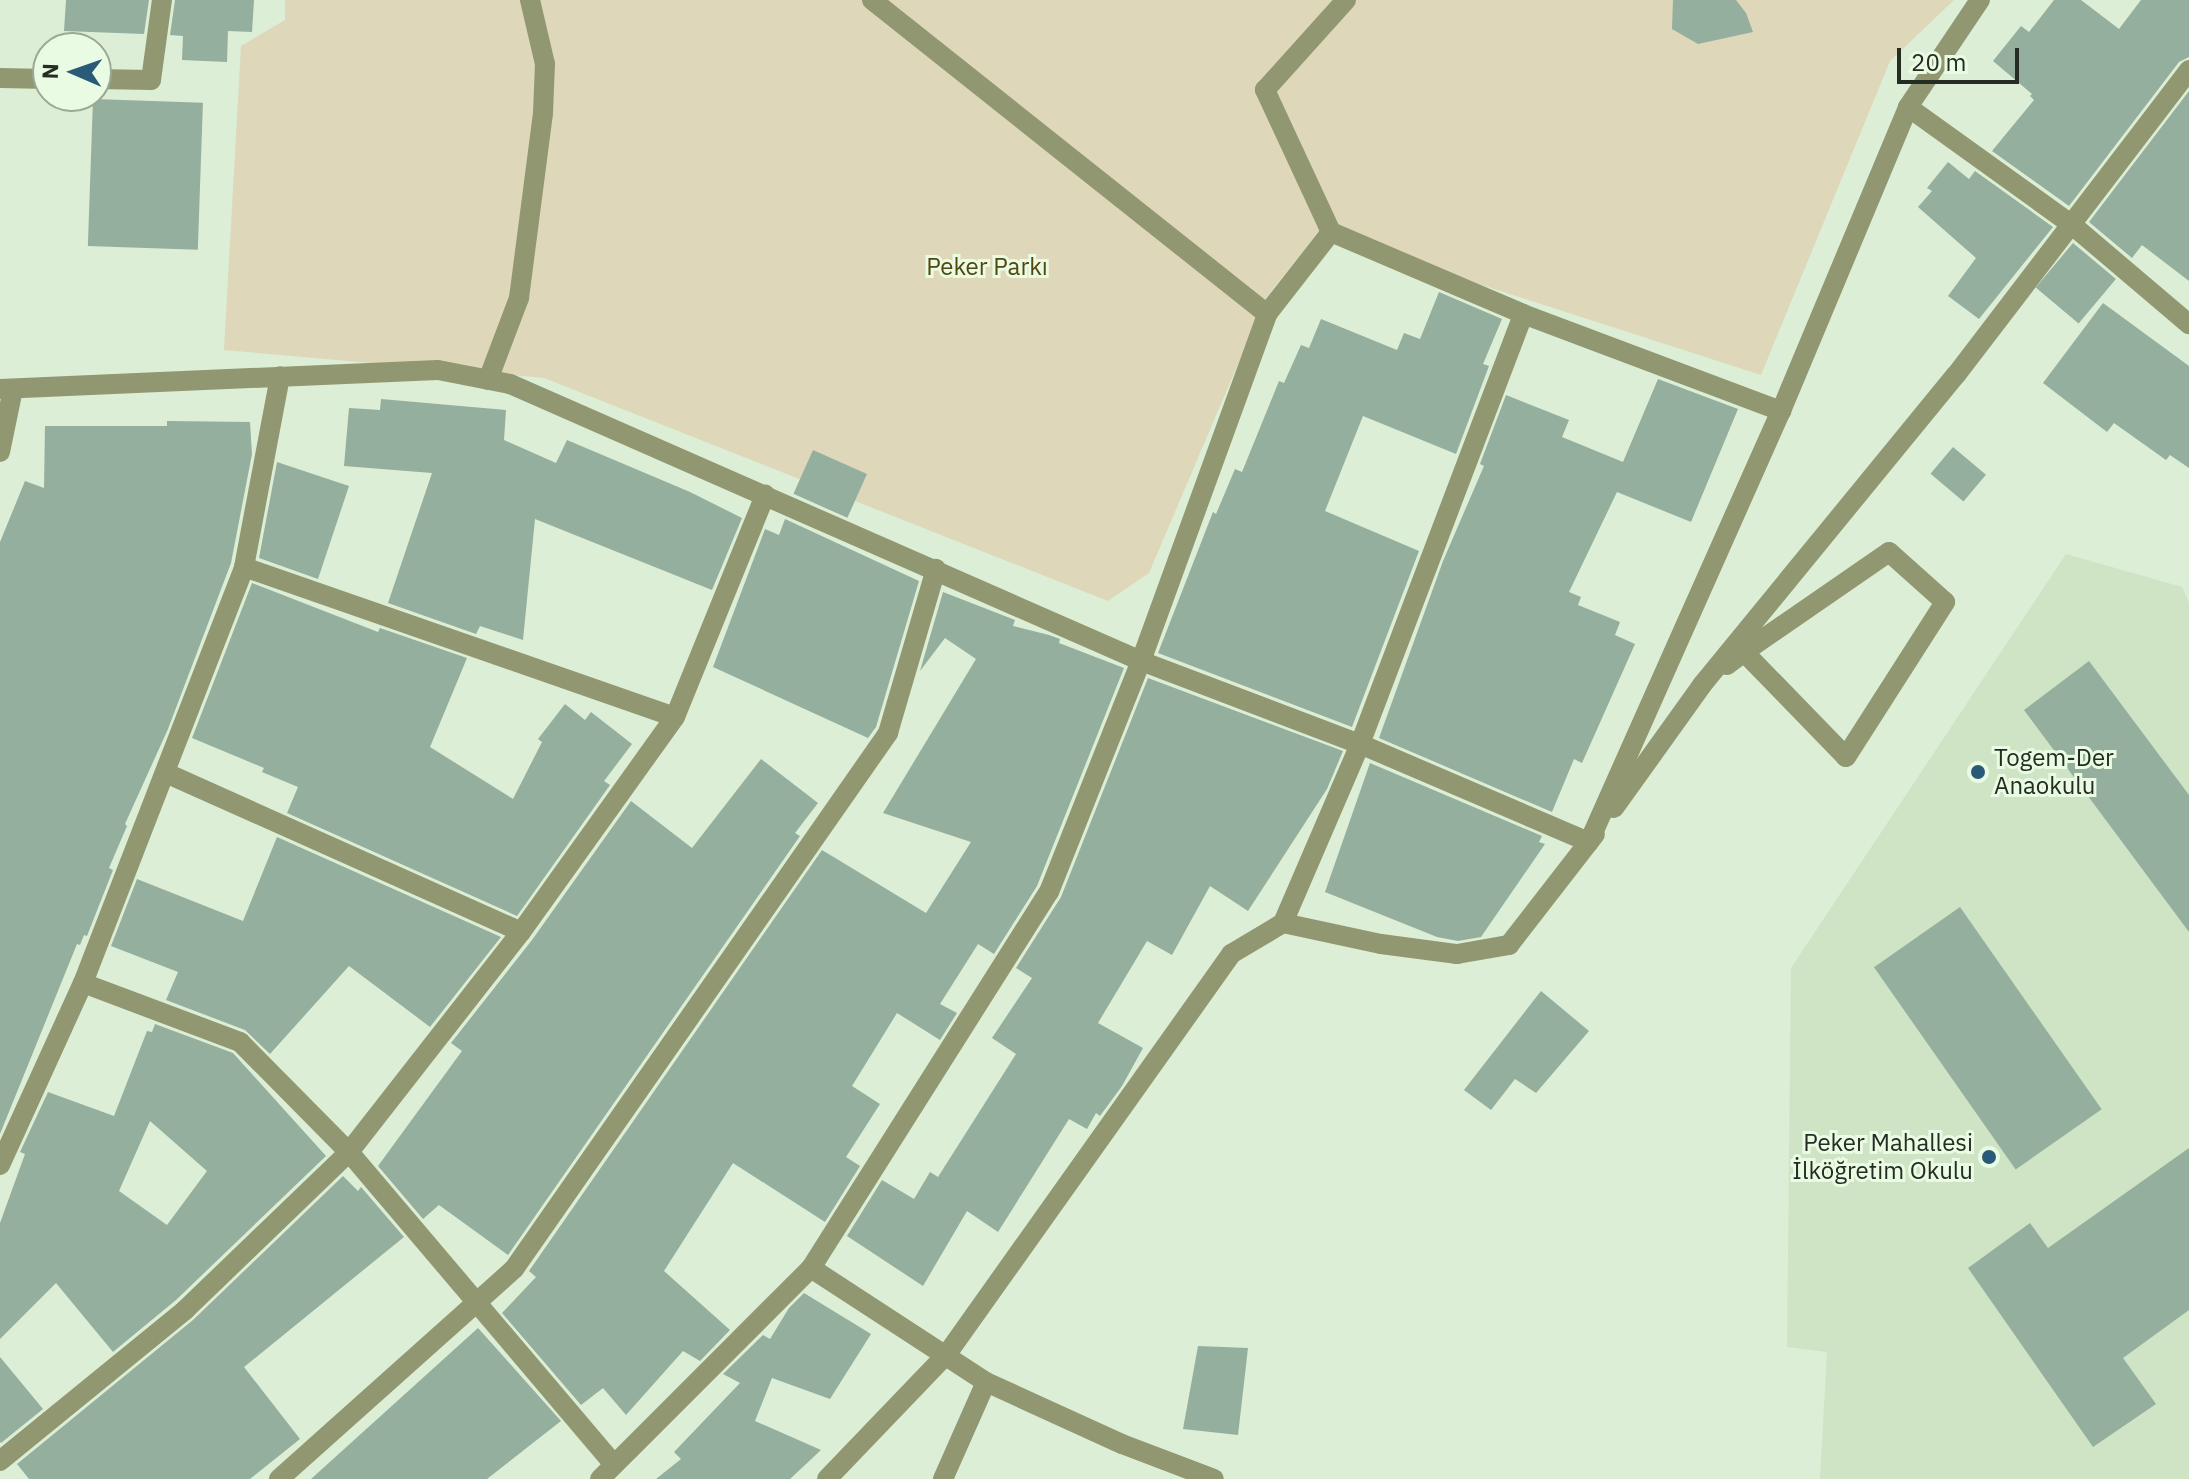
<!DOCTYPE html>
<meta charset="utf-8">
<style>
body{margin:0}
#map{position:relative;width:2189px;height:1479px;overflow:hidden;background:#dceed5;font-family:"IBM Plex Sans",sans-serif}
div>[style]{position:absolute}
.built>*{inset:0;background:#cee4c5}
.green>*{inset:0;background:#ded7ba}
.building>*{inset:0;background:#94af9e;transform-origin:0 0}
.minor>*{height:20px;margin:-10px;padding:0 10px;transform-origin:10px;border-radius:10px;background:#919871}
.dots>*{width:22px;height:22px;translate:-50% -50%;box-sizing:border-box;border:4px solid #e9fbe2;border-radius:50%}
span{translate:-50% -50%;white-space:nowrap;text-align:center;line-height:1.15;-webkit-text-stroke:6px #e9fbe2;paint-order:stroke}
.park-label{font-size:24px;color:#52470d}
.poi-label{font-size:24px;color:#252c23}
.left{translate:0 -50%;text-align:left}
.right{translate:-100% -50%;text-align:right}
.north{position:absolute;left:32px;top:32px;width:80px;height:80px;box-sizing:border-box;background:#e9fbe2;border:2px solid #9ba896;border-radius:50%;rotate:272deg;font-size:22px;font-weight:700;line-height:32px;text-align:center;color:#252c23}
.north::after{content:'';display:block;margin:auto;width:28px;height:36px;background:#295b78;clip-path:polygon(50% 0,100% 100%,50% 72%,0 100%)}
.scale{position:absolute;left:1897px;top:48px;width:122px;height:36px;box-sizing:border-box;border:4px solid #252c23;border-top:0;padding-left:10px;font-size:24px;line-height:28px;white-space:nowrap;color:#252c23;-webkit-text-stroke:6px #e9fbe2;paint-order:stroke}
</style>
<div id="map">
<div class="built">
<div style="clip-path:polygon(2066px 554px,2182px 587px,2189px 603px,2189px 1479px,1820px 1479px,1827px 1352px,1787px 1347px,1791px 968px)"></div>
</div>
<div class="green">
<div style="clip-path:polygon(285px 0,1954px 0,1890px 61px,1761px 375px,1318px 232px,1266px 298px,1149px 573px,1108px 601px,544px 378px,224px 350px,241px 46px,285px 20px)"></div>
</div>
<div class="building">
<div style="clip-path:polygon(66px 0,149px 0,144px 34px,64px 31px)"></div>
<div style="clip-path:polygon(175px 0,254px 0,252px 32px,228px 31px,227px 62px,182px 60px,183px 36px,170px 35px)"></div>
<div style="clip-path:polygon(1673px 0,1736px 0,1746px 13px,1753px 32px,1698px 44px,1672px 29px)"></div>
<div style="clip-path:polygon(2054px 0,2081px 0,2119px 29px,2141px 0,2189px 0,2189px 57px,2179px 62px,2069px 206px,1992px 151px,2034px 100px,2030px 96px,2032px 94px,1993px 61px,2021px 26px,2029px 32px)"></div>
<div style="clip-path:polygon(2189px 91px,2189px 281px,2142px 245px,2132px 258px,2089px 222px)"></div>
<div style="left:93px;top:99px;width:110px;height:147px;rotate:2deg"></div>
<div style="clip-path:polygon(1948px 162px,1969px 179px,1975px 171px,2053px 227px,1979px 319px,1948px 296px,1976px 258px,1918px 207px,1932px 191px,1927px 188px)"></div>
<div style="left:2073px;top:243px;width:56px;height:58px;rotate:40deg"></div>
<div style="clip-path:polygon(1439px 292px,1502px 319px,1483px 364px,1489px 366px,1456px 454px,1363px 416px,1325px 511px,1419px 551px,1352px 727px,1158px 653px,1213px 512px,1216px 514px,1235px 469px,1242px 472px,1279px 381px,1284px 383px,1301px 345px,1309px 348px,1321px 319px,1397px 350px,1404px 333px,1420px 339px)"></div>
<div style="clip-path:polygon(2103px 303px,2189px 366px,2189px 468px,2170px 455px,2166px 460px,2114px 423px,2107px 432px,2043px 383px)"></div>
<div style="clip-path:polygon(1658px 379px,1738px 409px,1691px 522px,1617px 492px,1569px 592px,1581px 597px,1578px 605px,1620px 622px,1615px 635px,1635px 644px,1582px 763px,1574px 759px,1552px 812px,1379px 738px,1443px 561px,1484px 466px,1480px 464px,1506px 395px,1569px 420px,1562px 437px,1623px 462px)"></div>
<div style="clip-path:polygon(381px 399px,506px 410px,504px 440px,556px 463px,567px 440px,690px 492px,742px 518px,712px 590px,535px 519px,523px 640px,480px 626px,476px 634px,388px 603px,432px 473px,344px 466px,349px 408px,380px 410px)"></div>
<div style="clip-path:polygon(167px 421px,250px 422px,252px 454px,231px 563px,168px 729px,125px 824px,127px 826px,109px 868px,113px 870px,87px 936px,84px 935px,80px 945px,77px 944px,0 1134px,0 542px,25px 481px,44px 488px,45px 426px,167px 426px)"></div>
<div style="left:1953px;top:447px;width:43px;height:35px;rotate:40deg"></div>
<div style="left:813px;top:450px;width:59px;height:48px;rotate:24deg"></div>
<div style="clip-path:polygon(277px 462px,349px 486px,318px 579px,259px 558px)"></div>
<div style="clip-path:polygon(785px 519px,919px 581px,876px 727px,868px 738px,713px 667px,765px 529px,779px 535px)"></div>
<div style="clip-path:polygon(252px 583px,378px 632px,380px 628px,467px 658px,430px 747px,513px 799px,542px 742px,538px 739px,565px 704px,585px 720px,591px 712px,632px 744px,604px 781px,610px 785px,517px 916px,287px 813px,298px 787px,262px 772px,264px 768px,192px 738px)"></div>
<div style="clip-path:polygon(943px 592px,1015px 620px,1013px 626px,1049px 635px,1060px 639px,1059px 643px,1124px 668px,1037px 886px,994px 954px,978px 944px,940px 1004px,957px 1013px,940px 1040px,897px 1013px,852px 1086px,880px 1104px,846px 1157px,860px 1166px,825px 1222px,733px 1163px,664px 1271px,730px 1330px,700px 1361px,683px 1351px,626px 1415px,603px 1388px,581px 1405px,502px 1313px,536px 1277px,529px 1271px,822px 850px,926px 913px,971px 842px,883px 813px,976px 659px,945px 638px,920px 671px)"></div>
<div style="clip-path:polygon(2089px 661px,2189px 795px,2189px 932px,2024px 710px)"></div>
<div style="clip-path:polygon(1148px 678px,1343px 751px,1327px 789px,1248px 911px,1210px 886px,1172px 955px,1147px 941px,1098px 1023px,1143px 1048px,1122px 1086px,1100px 1116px,1096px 1113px,1087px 1129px,1069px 1119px,998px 1232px,967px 1211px,923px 1286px,847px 1236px,882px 1180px,914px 1199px,930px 1172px,938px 1177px,1016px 1054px,992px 1038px,1032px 978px,1016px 968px,1061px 897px)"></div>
<div style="clip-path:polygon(761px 759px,818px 803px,795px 833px,800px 836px,508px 1255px,439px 1205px,423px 1219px,378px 1166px,462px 1051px,451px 1043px,532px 940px,631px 801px,692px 848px)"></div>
<div style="clip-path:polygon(1370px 763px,1542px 836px,1539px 842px,1545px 844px,1481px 937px,1458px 941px,1437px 937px,1325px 892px)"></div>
<div style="clip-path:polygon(277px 837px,501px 937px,430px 1027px,349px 966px,270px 1054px,245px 1030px,166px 1000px,178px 972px,111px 946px,137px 879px,243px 921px)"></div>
<div style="left:1960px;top:907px;width:247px;height:105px;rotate:55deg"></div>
<div style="clip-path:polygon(1541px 991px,1589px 1031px,1536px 1093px,1515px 1079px,1491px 1110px,1464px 1090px)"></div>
<div style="clip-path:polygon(evenodd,155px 1024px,233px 1053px,326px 1156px,176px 1300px,113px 1352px,56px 1283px,0 1339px,0 1223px,25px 1154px,20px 1152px,48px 1092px,114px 1116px,147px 1031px,152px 1032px,155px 1024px,150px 1121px,207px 1171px,167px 1225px,119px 1191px,150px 1121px)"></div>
<div style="clip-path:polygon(2189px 1148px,2189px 1310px,2123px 1358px,2156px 1404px,2093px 1447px,1968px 1268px,2030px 1223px,2048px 1248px)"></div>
<div style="clip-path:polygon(343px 1176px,358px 1191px,361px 1187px,404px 1237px,244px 1367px,300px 1439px,250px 1479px,29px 1479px,17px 1464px,193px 1320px)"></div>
<div style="clip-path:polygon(804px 1293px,871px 1334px,830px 1399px,772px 1378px,755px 1421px,821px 1450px,790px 1479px,656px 1479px,681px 1459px,674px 1452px,740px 1383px,723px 1374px,763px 1335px,770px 1339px,789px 1308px)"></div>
<div style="clip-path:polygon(478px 1328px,561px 1421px,487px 1479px,311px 1479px)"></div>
<div style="clip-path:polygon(1198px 1346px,1248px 1348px,1238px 1435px,1183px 1429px)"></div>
<div style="clip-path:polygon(0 1357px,43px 1409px,1px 1443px,0 1442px)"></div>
</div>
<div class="minor">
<div style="left:872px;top:0;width:505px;rotate:38.48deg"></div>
<div style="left:0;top:78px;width:48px;rotate:1.2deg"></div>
<div style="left:96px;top:79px;width:55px;rotate:1deg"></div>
<div style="left:151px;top:80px;width:81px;rotate:-82.2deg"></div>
<div style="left:1908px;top:107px;width:201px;rotate:35.7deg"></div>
<div style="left:2071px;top:224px;width:155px;rotate:40.3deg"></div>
<div style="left:1331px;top:232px;width:209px;rotate:23.1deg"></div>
<div style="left:1523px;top:314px;width:276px;rotate:20.6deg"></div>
<div style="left:488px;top:380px;width:88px;rotate:-69.3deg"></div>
<div style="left:519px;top:298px;width:187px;rotate:-82.6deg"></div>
<div style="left:543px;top:113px;width:49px;rotate:-87.7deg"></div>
<div style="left:545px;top:64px;width:66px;rotate:-103.2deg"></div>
<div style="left:0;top:389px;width:438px;rotate:-2.5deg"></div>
<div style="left:438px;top:370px;width:73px;rotate:11deg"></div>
<div style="left:510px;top:384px;width:689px;rotate:23.7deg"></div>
<div style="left:1141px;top:661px;width:369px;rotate:-70deg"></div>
<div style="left:1267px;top:314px;width:104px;rotate:-52deg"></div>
<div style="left:1331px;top:232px;width:157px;rotate:-114.9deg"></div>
<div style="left:1265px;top:90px;width:121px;rotate:-48deg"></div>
<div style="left:0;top:452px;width:64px;rotate:-78.3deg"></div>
<div style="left:244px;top:567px;width:456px;rotate:19.2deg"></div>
<div style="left:1727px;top:665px;width:21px;rotate:-37deg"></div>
<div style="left:1744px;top:652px;width:146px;rotate:45.8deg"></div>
<div style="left:1846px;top:757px;width:184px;rotate:-57.4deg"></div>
<div style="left:1945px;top:602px;width:75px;rotate:-138.2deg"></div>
<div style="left:1889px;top:552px;width:176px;rotate:145.4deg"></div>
<div style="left:166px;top:773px;width:389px;rotate:24.1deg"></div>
<div style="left:1614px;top:808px;width:151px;rotate:-54.4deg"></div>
<div style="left:1702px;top:685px;width:401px;rotate:-50.7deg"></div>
<div style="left:1956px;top:375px;width:384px;rotate:-52.6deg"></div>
<div style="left:1283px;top:923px;width:195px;rotate:-66.7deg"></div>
<div style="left:1360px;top:744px;width:460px;rotate:-69.2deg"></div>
<div style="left:83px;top:983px;width:168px;rotate:20.6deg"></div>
<div style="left:240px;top:1042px;width:155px;rotate:45.3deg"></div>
<div style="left:349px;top:1152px;width:409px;rotate:49.7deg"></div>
<div style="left:0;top:1165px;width:200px;rotate:-65.5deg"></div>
<div style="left:83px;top:983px;width:446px;rotate:-68.8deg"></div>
<div style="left:244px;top:567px;width:194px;rotate:-79.3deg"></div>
<div style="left:811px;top:1268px;width:209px;rotate:33.1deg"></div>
<div style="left:986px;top:1382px;width:149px;rotate:24.5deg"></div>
<div style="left:1122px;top:1444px;width:98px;rotate:20.8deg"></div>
<div style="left:0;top:1461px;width:239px;rotate:-39.2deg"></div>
<div style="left:185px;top:1310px;width:228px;rotate:-43.9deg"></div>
<div style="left:349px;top:1152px;width:279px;rotate:-52deg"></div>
<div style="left:521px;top:932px;width:264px;rotate:-54.4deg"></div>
<div style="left:675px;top:717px;width:240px;rotate:-67.9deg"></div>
<div style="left:279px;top:1479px;width:315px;rotate:-41.8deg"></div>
<div style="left:514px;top:1269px;width:654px;rotate:-55.09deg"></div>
<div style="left:888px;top:733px;width:171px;rotate:-73.7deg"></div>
<div style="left:600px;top:1479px;width:298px;rotate:-45deg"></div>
<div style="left:811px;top:1268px;width:445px;rotate:-57.7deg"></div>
<div style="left:1049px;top:892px;width:249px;rotate:-68.3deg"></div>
<div style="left:1141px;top:661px;width:234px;rotate:20.8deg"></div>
<div style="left:1360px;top:744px;width:249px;rotate:23.2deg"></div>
<div style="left:1589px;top:842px;width:472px;rotate:-66deg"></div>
<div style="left:1781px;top:411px;width:329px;rotate:-67.3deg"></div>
<div style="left:1908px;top:107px;width:129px;rotate:-56.1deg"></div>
<div style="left:827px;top:1479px;width:173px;rotate:-46.2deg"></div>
<div style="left:947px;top:1354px;width:491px;rotate:-54.6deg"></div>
<div style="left:1231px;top:954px;width:61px;rotate:-30.8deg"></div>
<div style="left:1283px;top:923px;width:100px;rotate:12.1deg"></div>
<div style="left:1381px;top:944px;width:77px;rotate:7.5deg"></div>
<div style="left:1457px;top:954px;width:53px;rotate:-9.8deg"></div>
<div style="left:1509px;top:945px;width:140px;rotate:-52.2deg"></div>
<div style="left:943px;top:1479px;width:106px;rotate:-66.1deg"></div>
</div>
<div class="dots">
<div style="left:1978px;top:772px;background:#295b78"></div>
<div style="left:1989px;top:1157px;background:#295b78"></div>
</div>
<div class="park-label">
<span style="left:987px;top:267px">Peker Parkı</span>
</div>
<div class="poi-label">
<span class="left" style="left:1994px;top:772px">Togem-Der<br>Anaokulu</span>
<span class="right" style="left:1973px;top:1157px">Peker Mahallesi<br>İlköğretim Okulu</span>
</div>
<div class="north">N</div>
<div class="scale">20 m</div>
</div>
